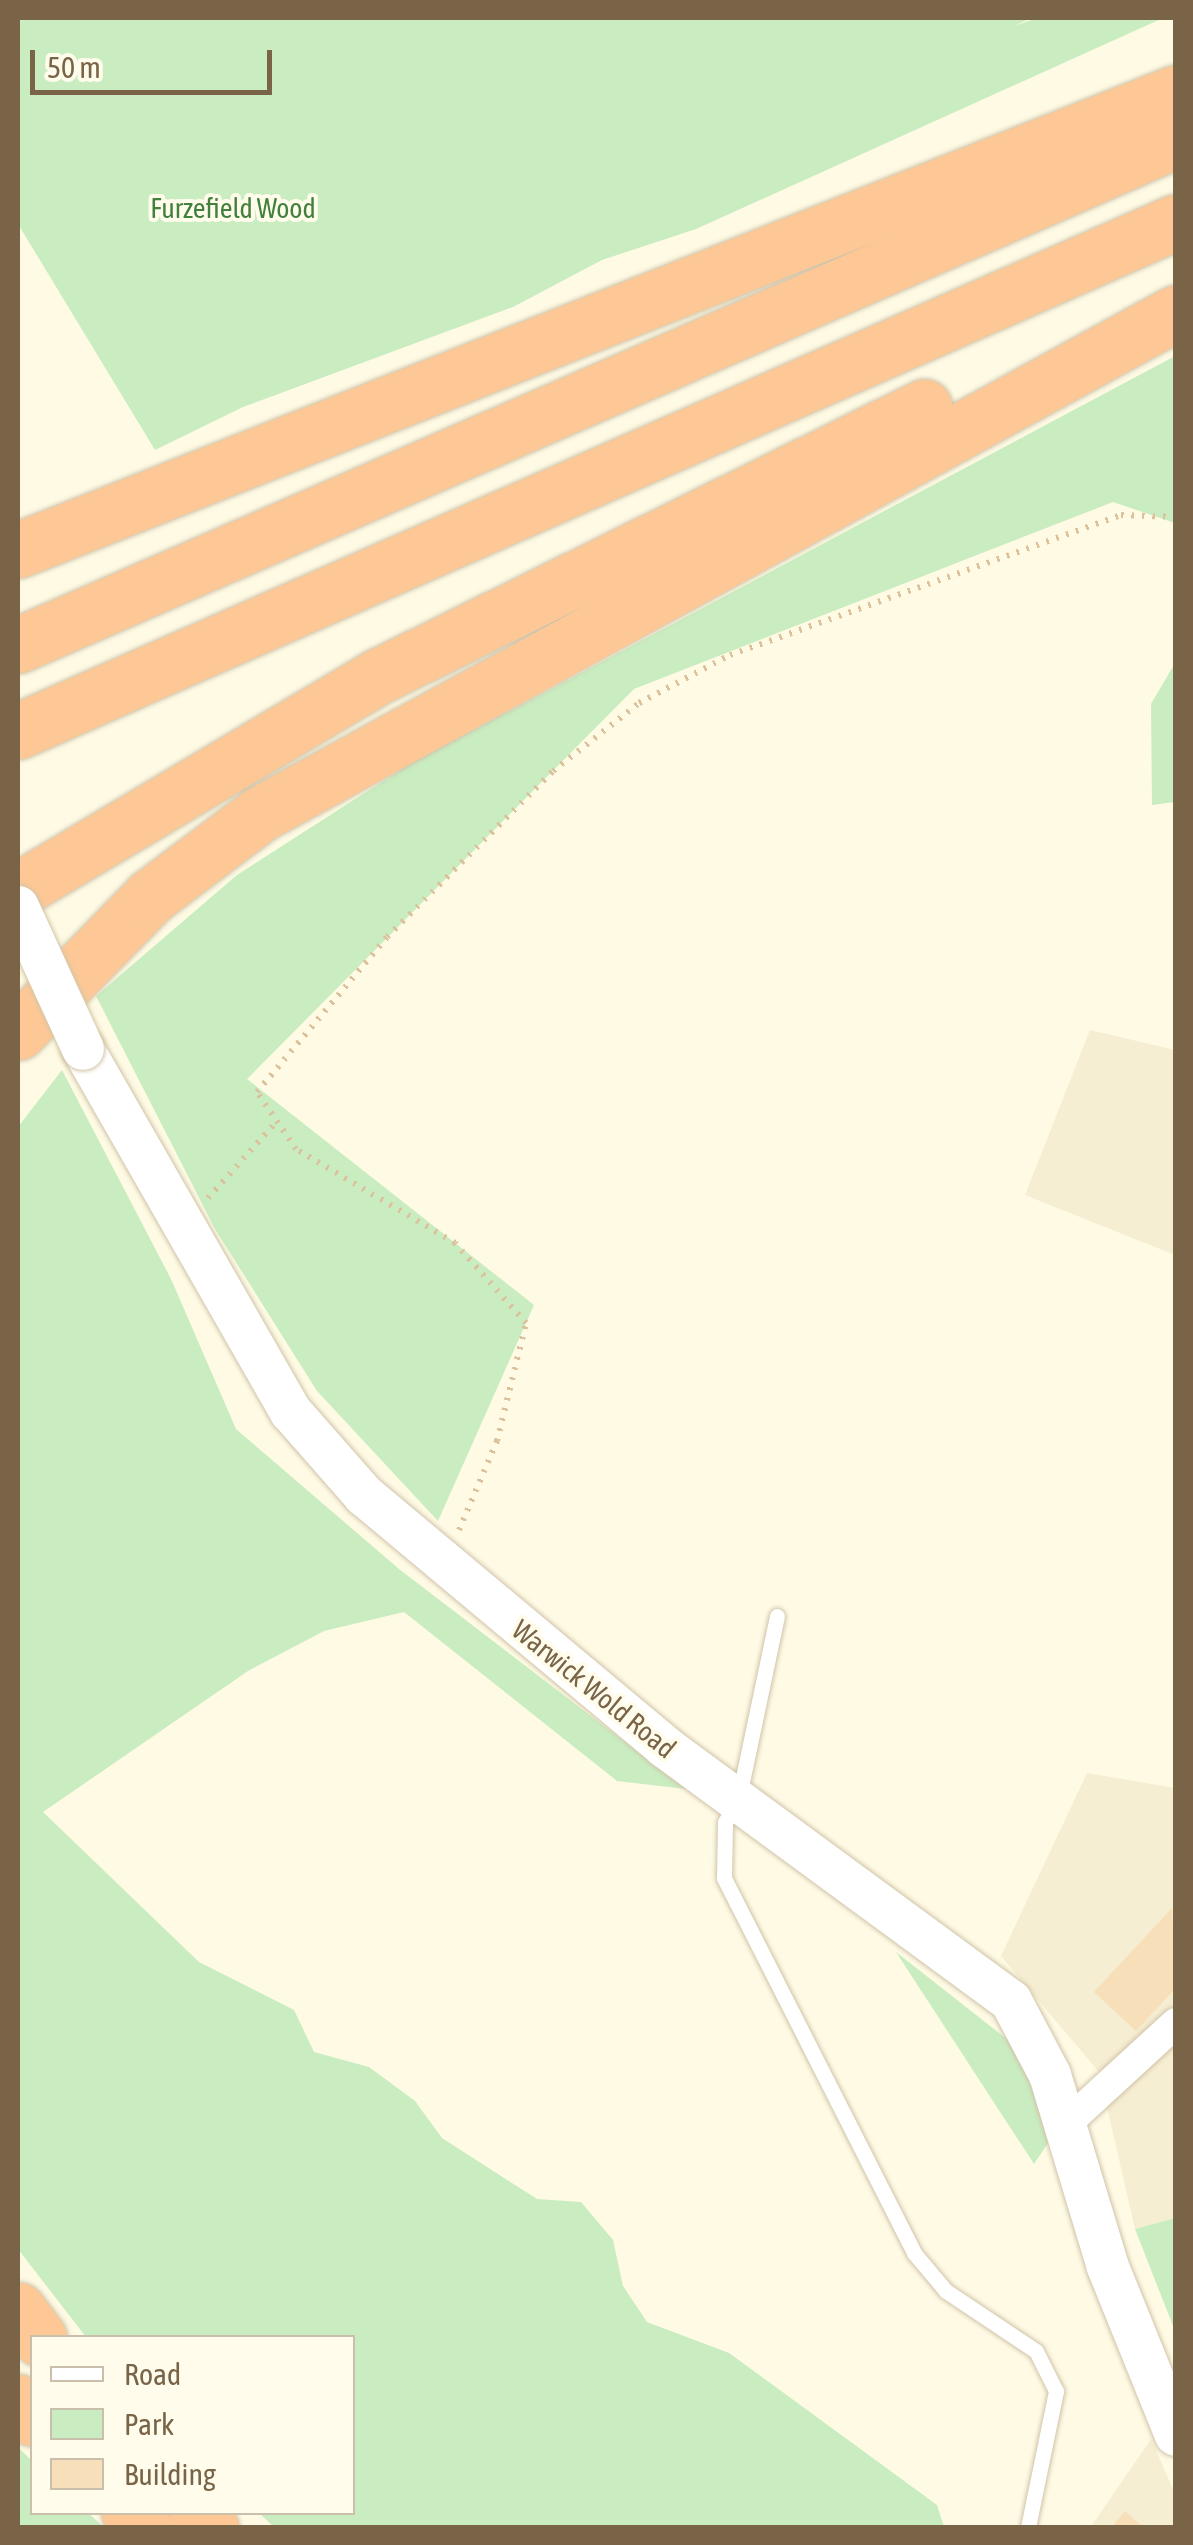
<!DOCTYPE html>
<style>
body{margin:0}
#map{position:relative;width:1193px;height:2545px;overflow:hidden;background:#fefae4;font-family:"Asap Condensed",sans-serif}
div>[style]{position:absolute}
.residential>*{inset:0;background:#f6eed2}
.green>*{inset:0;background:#c9edc1}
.building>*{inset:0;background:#f6dfb9}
.path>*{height:6px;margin-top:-3px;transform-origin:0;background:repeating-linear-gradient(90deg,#dbc29c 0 2.5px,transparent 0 10.5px)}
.roads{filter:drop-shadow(0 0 2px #d0c3a9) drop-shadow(0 0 2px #d0c3a9)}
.lane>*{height:15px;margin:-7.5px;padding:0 7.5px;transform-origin:7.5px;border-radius:7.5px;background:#fff}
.street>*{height:30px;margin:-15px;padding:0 15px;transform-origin:15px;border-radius:15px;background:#fff}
.secondary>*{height:42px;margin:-21px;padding:0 21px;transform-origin:21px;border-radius:21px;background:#fff}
.highway>*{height:55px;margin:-27.5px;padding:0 27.5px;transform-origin:27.5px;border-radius:27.5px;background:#fdc896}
.bridges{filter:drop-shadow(0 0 2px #d4c5a6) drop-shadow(0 0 2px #d4c5a6)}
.secondary-bridge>*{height:42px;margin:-21px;padding:0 21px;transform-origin:21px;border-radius:21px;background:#fff}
span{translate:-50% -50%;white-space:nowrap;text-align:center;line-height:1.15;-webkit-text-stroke:8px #fffcec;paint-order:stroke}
.park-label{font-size:28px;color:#42803e}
.street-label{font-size:28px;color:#796447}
.frame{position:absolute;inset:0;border:20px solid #796447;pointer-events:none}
.legend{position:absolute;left:30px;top:2335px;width:325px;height:180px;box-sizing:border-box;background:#fffcec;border:2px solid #c9bfaa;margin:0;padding:12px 18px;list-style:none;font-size:30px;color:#796447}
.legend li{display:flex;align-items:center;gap:20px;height:50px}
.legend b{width:50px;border:2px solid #c9bfaa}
.scale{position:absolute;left:30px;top:50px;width:242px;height:45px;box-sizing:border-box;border:5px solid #796447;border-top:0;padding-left:12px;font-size:30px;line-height:35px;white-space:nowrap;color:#796447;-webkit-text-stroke:8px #fffcec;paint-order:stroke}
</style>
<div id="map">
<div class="residential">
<div style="clip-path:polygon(1090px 1030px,1175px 1050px,1175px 1255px,1025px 1195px)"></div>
<div style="clip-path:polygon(1087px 1773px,1175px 1788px,1175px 2218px,1135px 2229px,1099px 2072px,1001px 1956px)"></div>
<div style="clip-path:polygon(1151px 2439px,1175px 2494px,1175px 2527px,1090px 2528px)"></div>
</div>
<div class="green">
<div style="clip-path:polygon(18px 18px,1032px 18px,1014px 26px,1037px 18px,1163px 18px,696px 229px,602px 260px,513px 307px,243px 407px,155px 450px,18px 224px)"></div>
<div style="clip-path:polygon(1175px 356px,1175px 523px,1113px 502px,634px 689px,247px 1079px,534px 1305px,438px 1521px,317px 1391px,215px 1229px,96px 996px,237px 875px,408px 765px)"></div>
<div style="clip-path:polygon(1175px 663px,1175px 802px,1152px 805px,1151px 704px)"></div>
<div style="clip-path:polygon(62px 1070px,171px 1279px,236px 1429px,399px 1569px,686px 1789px,617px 1781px,404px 1612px,324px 1631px,248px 1671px,43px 1812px,199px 1962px,294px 2010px,314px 2052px,369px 2067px,415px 2101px,442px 2138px,537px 2199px,581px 2202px,613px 2240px,623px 2286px,647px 2322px,729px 2353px,937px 2505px,944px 2527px,274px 2527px,259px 2513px,352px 2512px,352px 2338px,86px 2337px,18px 2249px,18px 1127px)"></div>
<div style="clip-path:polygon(896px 1952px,1008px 2040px,1056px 2131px,1034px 2164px)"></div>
<div style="clip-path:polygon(1175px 2218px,1176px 2218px,1175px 2331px,1135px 2229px)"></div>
<div style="clip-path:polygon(18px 2447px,32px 2461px,32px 2512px,88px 2513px,104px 2527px,18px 2527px)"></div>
</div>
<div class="building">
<div style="clip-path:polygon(1172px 1908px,1176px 1988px,1136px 2031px,1094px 1992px)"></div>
<div style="clip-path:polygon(1125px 2511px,1144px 2528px,1111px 2528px)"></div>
</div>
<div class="path">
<div style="left:208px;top:1198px;width:103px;rotate:-48.1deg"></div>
<div style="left:459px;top:1530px;width:97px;rotate:-66.9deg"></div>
<div style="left:497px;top:1441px;width:122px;rotate:-76.2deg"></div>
<div style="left:526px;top:1323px;width:107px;rotate:-131.6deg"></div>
<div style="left:455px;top:1243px;width:185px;rotate:-149.4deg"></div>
<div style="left:296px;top:1149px;width:69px;rotate:-124.4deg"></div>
<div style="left:257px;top:1092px;width:202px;rotate:-50deg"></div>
<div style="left:387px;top:937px;width:235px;rotate:-45deg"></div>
<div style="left:553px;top:771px;width:110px;rotate:-38.3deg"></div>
<div style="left:639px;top:703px;width:103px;rotate:-27.8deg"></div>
<div style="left:730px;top:655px;width:415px;rotate:-19.7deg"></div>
<div style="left:1121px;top:515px;width:55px;rotate:2.1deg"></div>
</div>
<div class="roads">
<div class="lane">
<div style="left:777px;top:1616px;width:185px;rotate:101.9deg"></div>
<div style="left:739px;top:1797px;width:29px;rotate:119deg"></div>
<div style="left:725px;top:1822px;width:56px;rotate:91deg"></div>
<div style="left:724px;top:1878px;width:420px;rotate:63.1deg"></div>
<div style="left:914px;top:2253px;width:50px;rotate:49.9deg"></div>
<div style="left:946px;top:2291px;width:108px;rotate:33.7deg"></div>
<div style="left:1036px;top:2351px;width:45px;rotate:63.4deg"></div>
<div style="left:1056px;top:2391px;width:140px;rotate:101.6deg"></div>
</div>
<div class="street">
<div style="left:1066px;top:2124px;width:149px;rotate:-42.6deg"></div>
</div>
<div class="secondary">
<div style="left:83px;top:1049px;width:418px;rotate:60.2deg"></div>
<div style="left:291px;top:1412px;width:111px;rotate:48.7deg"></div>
<div style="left:364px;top:1495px;width:393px;rotate:39.9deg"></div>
<div style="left:665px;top:1747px;width:429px;rotate:36.3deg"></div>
<div style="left:1011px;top:2001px;width:84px;rotate:62.2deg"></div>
<div style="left:1050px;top:2075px;width:201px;rotate:73.2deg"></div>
<div style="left:1108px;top:2267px;width:181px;rotate:68deg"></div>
</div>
<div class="highway">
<div style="left:18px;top:550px;width:1245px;rotate:-21.54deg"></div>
<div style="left:18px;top:645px;width:1263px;rotate:-23.56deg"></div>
<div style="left:18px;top:731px;width:1265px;rotate:-23.73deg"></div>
<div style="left:18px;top:890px;width:420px;rotate:-30.7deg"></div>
<div style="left:379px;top:676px;width:608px;rotate:-26.27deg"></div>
<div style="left:18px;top:1032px;width:189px;rotate:-45.6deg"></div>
<div style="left:150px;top:897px;width:138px;rotate:-37deg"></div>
<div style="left:260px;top:814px;width:1044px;rotate:-28.68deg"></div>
<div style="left:18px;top:2310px;width:35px;rotate:53deg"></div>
<div style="left:18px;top:2402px;width:21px;rotate:49deg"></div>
<div style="left:129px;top:2512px;width:22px;rotate:47deg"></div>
<div style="left:196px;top:2512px;width:22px;rotate:47deg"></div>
</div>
</div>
<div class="bridges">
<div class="secondary-bridge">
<div style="left:18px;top:907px;width:156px;rotate:65.4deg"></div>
</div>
</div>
<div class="park-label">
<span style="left:233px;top:208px">Furzefield Wood</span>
</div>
<div class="street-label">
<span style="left:594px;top:1689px;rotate:39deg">Warwick Wold Road</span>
</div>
<div class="frame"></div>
<ul class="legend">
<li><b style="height:12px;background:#fff"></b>Road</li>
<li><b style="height:28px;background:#c9edc1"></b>Park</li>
<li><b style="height:28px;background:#f6dfb9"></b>Building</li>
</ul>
<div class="scale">50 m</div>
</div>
